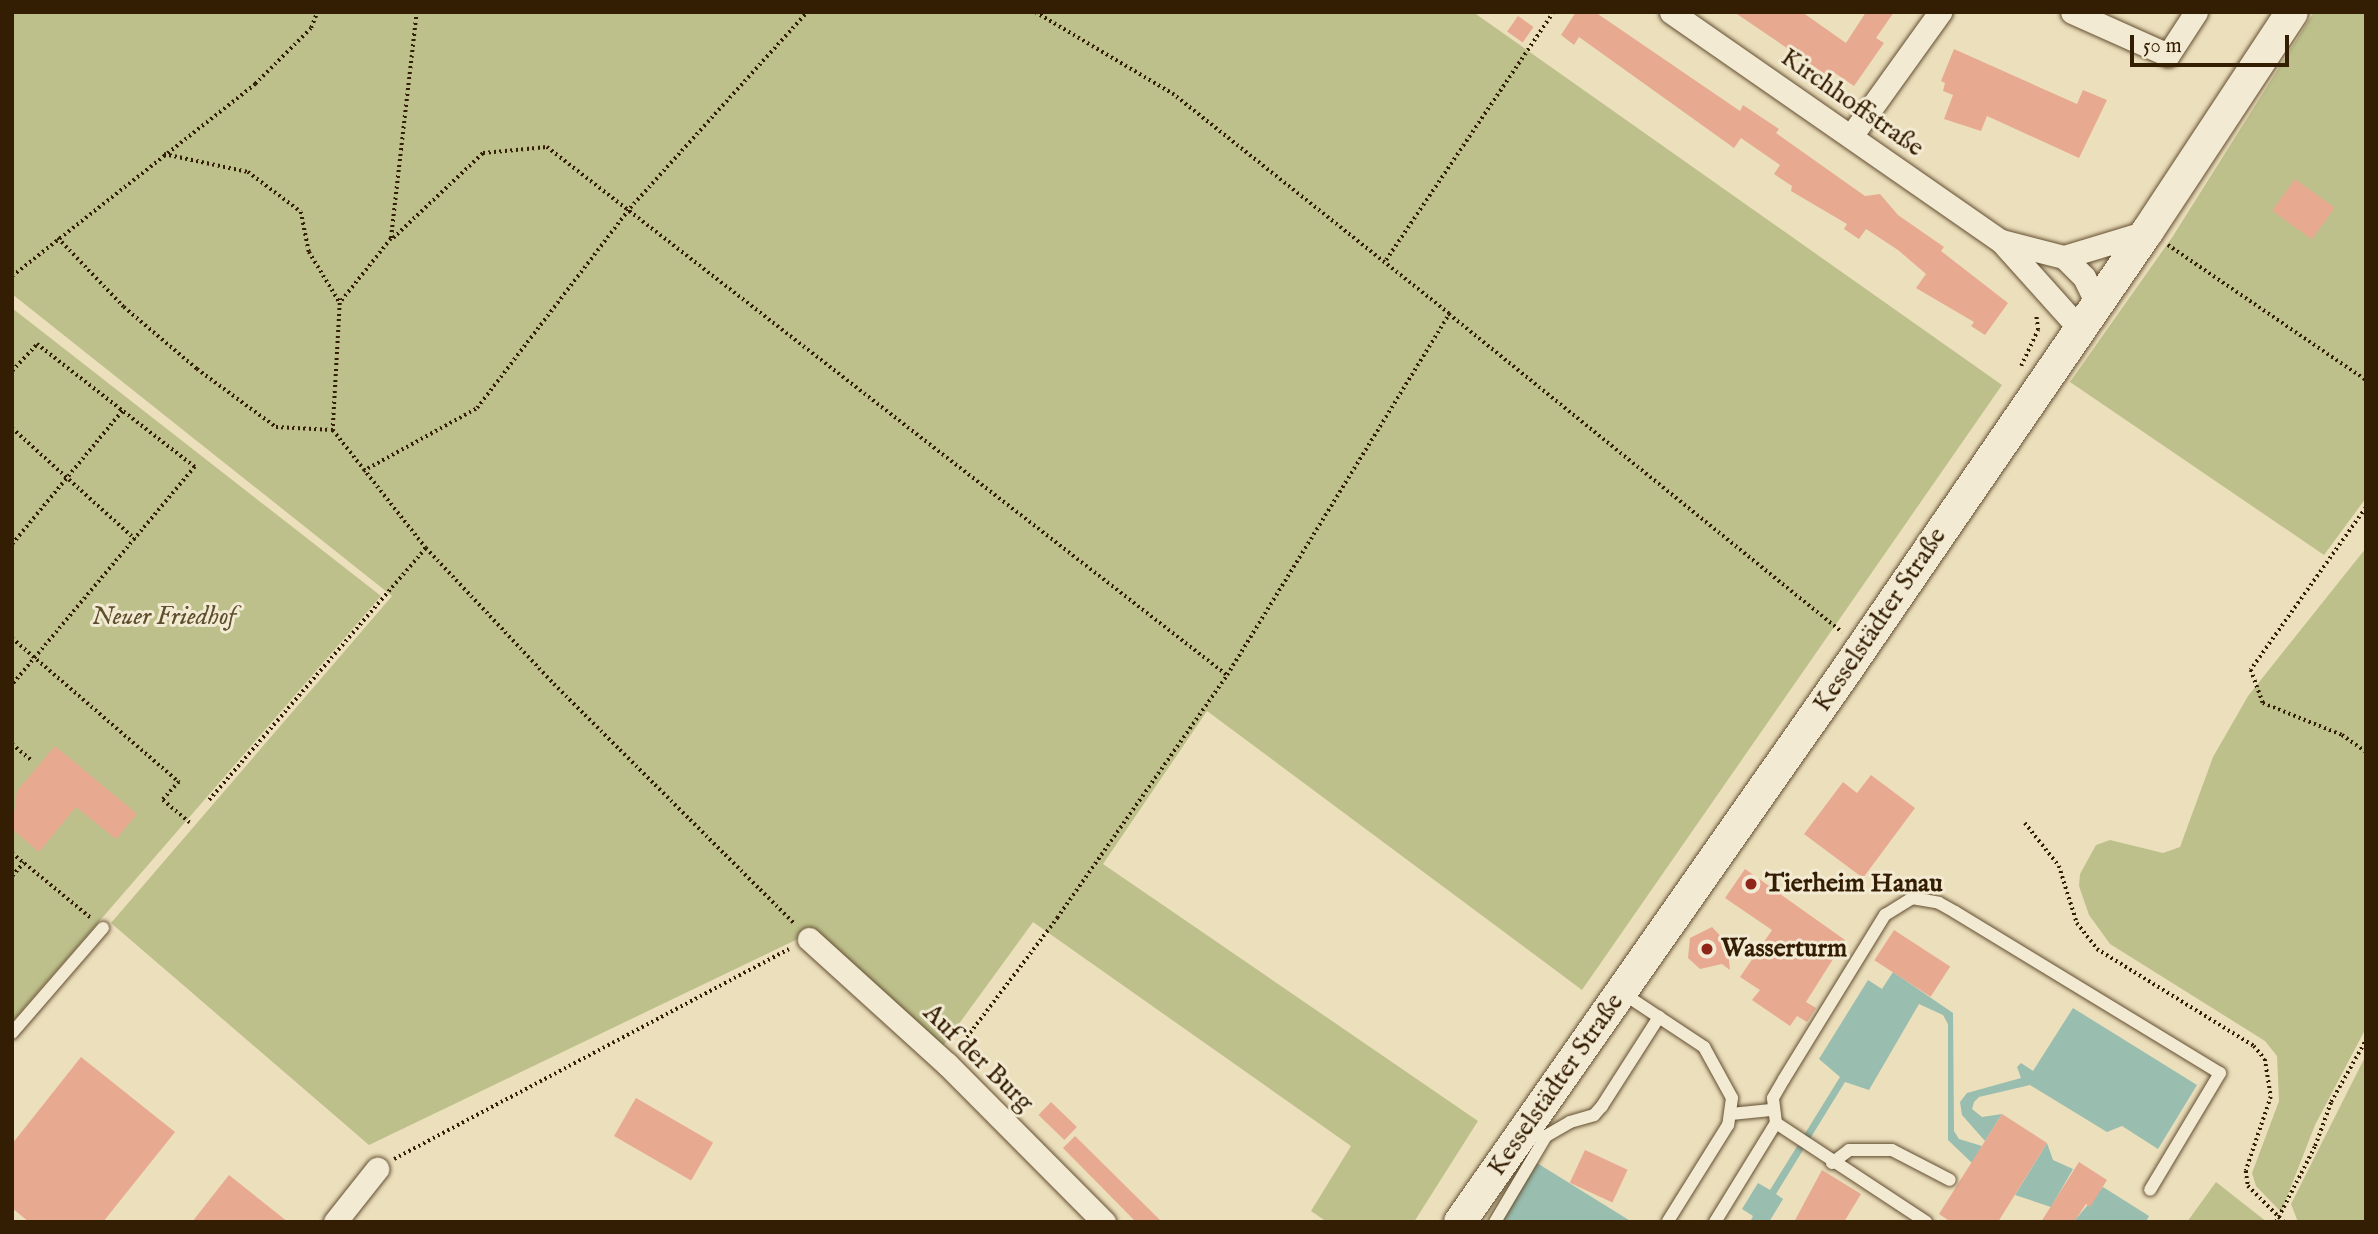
<!DOCTYPE html>
<meta charset="utf-8">
<style>
body{margin:0}
#map{position:relative;width:2378px;height:1234px;overflow:hidden;background:#ecdfbc;font-family:"IM FELL English",serif}
div>[style]{position:absolute}
.green>*{inset:0;background:#bec08c}
.water>*{inset:0;background:#99bdaf}
.building>*{inset:0;background:#e7aa91;transform-origin:0 0}
.path>*{height:3.5px;margin-top:-1.75px;transform-origin:0;background:repeating-linear-gradient(90deg,#341e03 0 2px,transparent 0 5.5px)}
.roads{filter:drop-shadow(0 0 2px #624e31) drop-shadow(0 0 2px #624e31)}
.lane>*{height:12px;margin:-6px;padding:0 6px;transform-origin:6px;border-radius:6px;background:#f3ead3}
.street>*{height:23px;margin:-11.5px;padding:0 11.5px;transform-origin:11.5px;border-radius:11.5px;background:#f3ead3}
.secondary>*{height:32px;margin:-16px;padding:0 16px;transform-origin:16px;border-radius:16px;background:#f3ead3}
.dots>*{width:19px;height:19px;translate:-50% -50%;box-sizing:border-box;border:4px solid #f3ead3;border-radius:50%}
span{translate:-50% -50%;white-space:nowrap;text-align:center;line-height:1.15;-webkit-text-stroke:6px #f3ead3;paint-order:stroke}
.street-label{font-size:26px;color:#341e03}
.park-label{font-size:26px;color:#5d4f2c;font-style:italic}
.poi-label{font-size:26px;color:#341e03;font-weight:700}
.left{translate:0 -50%;text-align:left}
.frame{position:absolute;inset:0;border:14px solid #341e03;pointer-events:none}
.scale{position:absolute;left:2130px;top:35px;width:159px;height:32px;box-sizing:border-box;border:4px solid #341e03;border-top:0;padding-left:9px;font-size:21px;line-height:24px;white-space:nowrap;color:#341e03;-webkit-text-stroke:5px #f3ead3;paint-order:stroke}
</style>
<div id="map">
<div class="green">
<div style="clip-path:polygon(12px 12px,1473px 12px,2002px 385px,1582px 990px,1207px 711px,1103px 864px,1478px 1121px,1414px 1222px,1327px 1222px,1311px 1211px,1351px 1146px,1033px 922px,937px 1054px,804px 936px,369px 1145px,111px 923px,392px 596px,12px 294px)"></div>
<div style="clip-path:polygon(2314px 12px,2366px 12px,2366px 498px,2324px 555px,2070px 382px,2173px 236px)"></div>
<div style="clip-path:polygon(12px 308px,381px 596px,12px 1022px)"></div>
<div style="clip-path:polygon(2366px 548px,2366px 1028px,2315px 1125px,2281px 1212px,2256px 1186px,2252px 1173px,2279px 1101px,2277px 1056px,2265px 1041px,2110px 944px,2089px 915px,2079px 886px,2080px 874px,2096px 845px,2110px 840px,2163px 853px,2180px 847px,2213px 757px,2248px 696px)"></div>
<div style="clip-path:polygon(2366px 1055px,2366px 1222px,2298px 1222px,2291px 1204px)"></div>
<div style="clip-path:polygon(2216px 1182px,2267px 1222px,2187px 1222px)"></div>
</div>
<div class="water">
<div style="clip-path:polygon(1893px 972px,1953px 1013px,1954px 1131px,1959px 1139px,1982px 1146px,1972px 1163px,1948px 1140px,1948px 1024px,1943px 1015px,1919px 1004px,1869px 1090px,1845px 1082px,1776px 1194px,1783px 1199px,1769px 1222px,1750px 1222px,1753px 1216px,1742px 1209px,1758px 1183px,1770px 1190px,1840px 1077px,1819px 1059px,1868px 980px,1882px 989px)"></div>
<div style="clip-path:polygon(2073px 1008px,2197px 1085px,2158px 1149px,2122px 1126px,2107px 1132px,2030px 1085px,1979px 1097px,1974px 1102px,1972px 1109px,1982px 1117px,2002px 1114px,1985px 1141px,1962px 1115px,1960px 1102px,1967px 1093px,2021px 1078px,2017px 1067px,2021px 1063px,2033px 1071px)"></div>
<div style="clip-path:polygon(2047px 1143px,2053px 1160px,2073px 1169px,2051px 1207px,2015px 1195px)"></div>
<div style="clip-path:polygon(1537px 1163px,1632px 1222px,1501px 1222px)"></div>
<div style="clip-path:polygon(2103px 1187px,2149px 1216px,2146px 1222px,2075px 1220px)"></div>
</div>
<div class="building">
<div style="clip-path:polygon(1576px 12px,1595px 12px,1740px 111px,1743px 105px,1779px 129px,1776px 133px,1865px 196px,1880px 194px,1898px 215px,1944px 247px,1941px 251px,2008px 303px,1985px 335px,1971px 326px,1974px 322px,1916px 288px,1926px 274px,1898px 250px,1866px 229px,1859px 239px,1844px 229px,1847px 224px,1791px 191px,1792px 186px,1774px 174px,1780px 165px,1741px 138px,1734px 148px,1579px 37px,1574px 45px,1561px 35px)"></div>
<div style="clip-path:polygon(1734px 12px,1802px 12px,1846px 43px,1866px 12px,1894px 12px,1876px 38px,1884px 43px,1854px 86px,1832px 71px,1828px 76px)"></div>
<div style="left:1518px;top:16px;width:19px;height:19px;rotate:35deg"></div>
<div style="clip-path:polygon(1954px 49px,2077px 104px,2083px 90px,2107px 100px,2079px 158px,1987px 116px,1981px 131px,1944px 119px,1953px 95px,1943px 91px,1945px 83px,1941px 81px)"></div>
<div style="left:2295px;top:179px;width:49px;height:39px;rotate:36deg"></div>
<div style="clip-path:polygon(55px 746px,137px 814px,116px 839px,76px 807px,39px 852px,12px 829px,17px 791px)"></div>
<div style="clip-path:polygon(1871px 775px,1915px 808px,1863px 878px,1804px 834px,1843px 782px,1857px 793px)"></div>
<div style="clip-path:polygon(1745px 869px,1845px 940px,1806px 1002px,1816px 1008px,1807px 1022px,1797px 1016px,1790px 1026px,1752px 1000px,1760px 990px,1740px 977px,1772px 930px,1725px 898px)"></div>
<div style="clip-path:polygon(1712px 927px,1727px 943px,1730px 970px,1722px 964px,1700px 969px,1688px 958px,1690px 938px)"></div>
<div style="left:1894px;top:930px;width:67px;height:36px;rotate:33deg"></div>
<div style="clip-path:polygon(81px 1057px,175px 1132px,103px 1222px,29px 1222px,12px 1208px,12px 1144px)"></div>
<div style="left:636px;top:1098px;width:89px;height:44px;rotate:30deg"></div>
<div style="left:1051px;top:1102px;width:36px;height:18px;rotate:44deg"></div>
<div style="clip-path:polygon(2002px 1114px,2047px 1143px,1998px 1222px,1951px 1222px,1939px 1214px)"></div>
<div style="clip-path:polygon(1075px 1136px,1162px 1222px,1136px 1222px,1063px 1148px)"></div>
<div style="left:1585px;top:1150px;width:47px;height:36px;rotate:25deg"></div>
<div style="clip-path:polygon(2079px 1162px,2107px 1180px,2090px 1207px,2086px 1204px,2074px 1222px,2041px 1222px)"></div>
<div style="clip-path:polygon(1822px 1170px,1861px 1194px,1844px 1222px,1794px 1222px)"></div>
<div style="clip-path:polygon(229px 1175px,288px 1222px,192px 1222px)"></div>
</div>
<div class="path">
<div style="left:417px;top:12px;width:228px;rotate:96.5deg"></div>
<div style="left:391px;top:239px;width:82px;rotate:128.6deg"></div>
<div style="left:340px;top:303px;width:127px;rotate:93.2deg"></div>
<div style="left:333px;top:430px;width:150px;rotate:51.8deg"></div>
<div style="left:426px;top:548px;width:187px;rotate:46.7deg"></div>
<div style="left:554px;top:684px;width:340px;rotate:44.9deg"></div>
<div style="left:164px;top:154px;width:86px;rotate:12.1deg"></div>
<div style="left:248px;top:172px;width:66px;rotate:37deg"></div>
<div style="left:301px;top:212px;width:41px;rotate:78.7deg"></div>
<div style="left:309px;top:252px;width:60px;rotate:58.7deg"></div>
<div style="left:58px;top:238px;width:95px;rotate:46.3deg"></div>
<div style="left:124px;top:307px;width:96px;rotate:40.3deg"></div>
<div style="left:197px;top:369px;width:98px;rotate:36.3deg"></div>
<div style="left:276px;top:427px;width:57px;rotate:3deg"></div>
<div style="left:393px;top:238px;width:124px;rotate:-43.4deg"></div>
<div style="left:483px;top:153px;width:64px;rotate:-5.4deg"></div>
<div style="left:547px;top:147px;width:861px;rotate:37.83deg"></div>
<div style="left:2168px;top:245px;width:240px;rotate:34.3deg"></div>
<div style="left:1386px;top:260px;width:299px;rotate:-56deg"></div>
<div style="left:12px;top:276px;width:310px;rotate:-38.3deg"></div>
<div style="left:255px;top:84px;width:79px;rotate:-45deg"></div>
<div style="left:311px;top:28px;width:17px;rotate:-69deg"></div>
<div style="left:1449px;top:314px;width:506px;rotate:38.98deg"></div>
<div style="left:2021px;top:366px;width:40px;rotate:-65deg"></div>
<div style="left:2038px;top:330px;width:15px;rotate:-98deg"></div>
<div style="left:12px;top:371px;width:37px;rotate:-47deg"></div>
<div style="left:37px;top:344px;width:200px;rotate:37.9deg"></div>
<div style="left:195px;top:467px;width:285px;rotate:130deg"></div>
<div style="left:12px;top:428px;width:166px;rotate:42.1deg"></div>
<div style="left:363px;top:471px;width:130px;rotate:-28.9deg"></div>
<div style="left:477px;top:408px;width:252px;rotate:-52.6deg"></div>
<div style="left:630px;top:208px;width:264px;rotate:-47.9deg"></div>
<div style="left:2366px;top:508px;width:199px;rotate:125.4deg"></div>
<div style="left:2251px;top:670px;width:35px;rotate:70deg"></div>
<div style="left:2263px;top:703px;width:85px;rotate:22.1deg"></div>
<div style="left:2342px;top:735px;width:29px;rotate:35deg"></div>
<div style="left:12px;top:544px;width:173px;rotate:-50.4deg"></div>
<div style="left:12px;top:638px;width:221px;rotate:40.8deg"></div>
<div style="left:179px;top:782px;width:24px;rotate:132deg"></div>
<div style="left:163px;top:800px;width:35px;rotate:40deg"></div>
<div style="left:12px;top:744px;width:26px;rotate:40deg"></div>
<div style="left:209px;top:800px;width:333px;rotate:-49.3deg"></div>
<div style="left:2025px;top:823px;width:55px;rotate:51.7deg"></div>
<div style="left:2059px;top:866px;width:60px;rotate:72.5deg"></div>
<div style="left:2077px;top:923px;width:33px;rotate:52deg"></div>
<div style="left:2097px;top:949px;width:185px;rotate:31.7deg"></div>
<div style="left:2254px;top:1046px;width:17px;rotate:50deg"></div>
<div style="left:2265px;top:1059px;width:38px;rotate:81deg"></div>
<div style="left:2271px;top:1097px;width:78px;rotate:108.7deg"></div>
<div style="left:2246px;top:1171px;width:15px;rotate:82deg"></div>
<div style="left:2248px;top:1186px;width:51px;rotate:45deg"></div>
<div style="left:12px;top:853px;width:102px;rotate:39.4deg"></div>
<div style="left:12px;top:876px;width:18px;rotate:-49deg"></div>
<div style="left:960px;top:1046px;width:161px;rotate:-52.8deg"></div>
<div style="left:1057px;top:918px;width:297px;rotate:-55deg"></div>
<div style="left:1227px;top:675px;width:424px;rotate:-58.4deg"></div>
<div style="left:1449px;top:314px;width:352px;rotate:-141.5deg"></div>
<div style="left:1174px;top:95px;width:163px;rotate:-149.3deg"></div>
<div style="left:394px;top:1159px;width:447px;rotate:-28deg"></div>
<div style="left:2276px;top:1222px;width:85px;rotate:-62.8deg"></div>
<div style="left:2315px;top:1146px;width:47px;rotate:-70deg"></div>
<div style="left:2331px;top:1102px;width:71px;rotate:-60.6deg"></div>
</div>
<div class="roads">
<div class="lane">
<div style="left:1621px;top:992px;width:100px;rotate:33.5deg"></div>
<div style="left:1704px;top:1047px;width:58px;rotate:61.2deg"></div>
<div style="left:1732px;top:1098px;width:27px;rotate:98deg"></div>
<div style="left:1728px;top:1125px;width:113px;rotate:122deg"></div>
<div style="left:12px;top:1033px;width:139px;rotate:-49.1deg"></div>
<div style="left:1731px;top:1114px;width:40px;rotate:-5.7deg"></div>
<div style="left:1776px;top:1123px;width:180px;rotate:33.4deg"></div>
<div style="left:1832px;top:1163px;width:21px;rotate:-37deg"></div>
<div style="left:1849px;top:1150px;width:43px"></div>
<div style="left:1892px;top:1150px;width:65px;rotate:27.3deg"></div>
<div style="left:1495px;top:1222px;width:100px;rotate:-59.3deg"></div>
<div style="left:1546px;top:1136px;width:28px;rotate:-30deg"></div>
<div style="left:1570px;top:1122px;width:25px;rotate:-16deg"></div>
<div style="left:1594px;top:1115px;width:12px;rotate:-48deg"></div>
<div style="left:1602px;top:1106px;width:106px;rotate:-57.4deg"></div>
<div style="left:1715px;top:1222px;width:116px;rotate:-58.4deg"></div>
<div style="left:1776px;top:1123px;width:25px;rotate:-97deg"></div>
<div style="left:1773px;top:1098px;width:22px;rotate:-60deg"></div>
<div style="left:1784px;top:1079px;width:193px;rotate:-58.4deg"></div>
<div style="left:1885px;top:915px;width:32px;rotate:-32deg"></div>
<div style="left:1912px;top:898px;width:27px;rotate:10deg"></div>
<div style="left:1939px;top:903px;width:18px;rotate:29deg"></div>
<div style="left:1955px;top:912px;width:310px;rotate:31.3deg"></div>
<div style="left:2220px;top:1073px;width:136px;rotate:120.9deg"></div>
</div>
<div class="street">
<div style="left:1671px;top:12px;width:402px;rotate:34.8deg"></div>
<div style="left:2001px;top:241px;width:117px;rotate:48.1deg"></div>
<div style="left:2072px;top:12px;width:105px;rotate:24.1deg"></div>
<div style="left:2168px;top:55px;width:51px;rotate:-56.9deg"></div>
<div style="left:1851px;top:136px;width:153px;rotate:-54.3deg"></div>
<div style="left:2001px;top:241px;width:65px;rotate:14.3deg"></div>
<div style="left:2064px;top:257px;width:87px;rotate:-16.8deg"></div>
<div style="left:2064px;top:257px;width:28px;rotate:45deg"></div>
<div style="left:2084px;top:277px;width:28px;rotate:64deg"></div>
<div style="left:809px;top:939px;width:186px;rotate:42.2deg"></div>
<div style="left:947px;top:1064px;width:223px;rotate:45.2deg"></div>
<div style="left:335px;top:1222px;width:68px;rotate:-51.6deg"></div>
</div>
<div class="secondary">
<div style="left:1460px;top:1222px;width:676px;rotate:-54.99deg"></div>
<div style="left:1848px;top:668px;width:529px;rotate:-55.56deg"></div>
<div style="left:2147px;top:232px;width:263px;rotate:-56.6deg"></div>
</div>
</div>
<div class="dots">
<div style="left:1751px;top:884px;background:#8f2418"></div>
<div style="left:1707px;top:949px;background:#8f2418"></div>
</div>
<div class="street-label">
<span style="left:1852px;top:103px;rotate:35deg">Kirchhoffstraße</span>
<span style="left:1880px;top:620px;rotate:-56deg">Kesselstädter Straße</span>
<span style="left:978px;top:1058px;rotate:44deg">Auf der Burg</span>
<span style="left:1556px;top:1085px;rotate:-55deg">Kesselstädter Straße</span>
</div>
<div class="park-label">
<span style="left:164px;top:617px">Neuer Friedhof</span>
</div>
<div class="poi-label">
<span class="left" style="left:1765px;top:884px">Tierheim Hanau</span>
<span class="left" style="left:1721px;top:949px">Wasserturm</span>
</div>
<div class="frame"></div>
<div class="scale">50 m</div>
</div>
